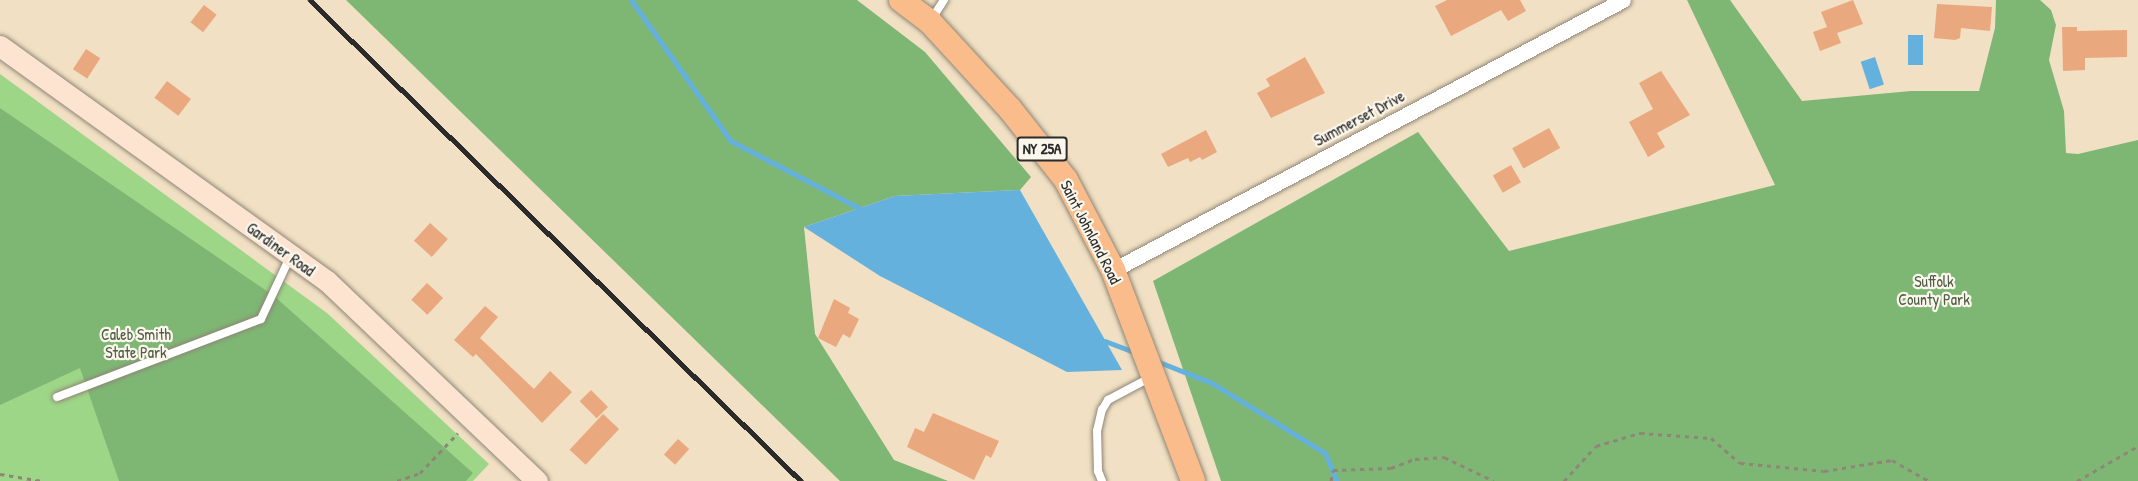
<!DOCTYPE html>
<style>
body{margin:0}
#map{position:relative;width:2138px;height:481px;overflow:hidden;background:#f1e0c3;font-family:"Patrick Hand",sans-serif}
div>[style]{position:absolute}
.green>*{inset:0;background:#9ed688}
.forest>*{inset:0;background:#7eb774}
.water>*{inset:0;background:#64b1de;transform-origin:0 0}
.stream>*{height:5px;margin:-2.5px;padding:0 2.5px;transform-origin:2.5px;border-radius:2.5px;background:#64b1de}
.building>*{inset:0;background:#eaa87f;transform-origin:0 0}
.path>*{height:3px;margin-top:-1.5px;transform-origin:0;background:repeating-linear-gradient(90deg,#8e8677 0 4.5px,transparent 0 9px)}
.roads{filter:drop-shadow(0 0 2px #8e8677) drop-shadow(0 0 2px #8e8677)}
.lane>*{height:8px;margin:-4px;padding:0 4px;transform-origin:4px;border-radius:4px;background:#fff}
.street>*{height:15px;margin:-7.5px;padding:0 7.5px;transform-origin:7.5px;border-radius:7.5px;background:#fff}
.secondary>*{height:21px;margin:-10.5px;padding:0 10.5px;transform-origin:10.5px;border-radius:10.5px;background:#fde4d0}
.primary>*{height:24px;margin:-12px;padding:0 12px;transform-origin:12px;border-radius:12px;background:#f9bc8a}
.rail>*{height:4.5px;margin:-2.25px;padding:0 2.25px;transform-origin:2.25px;border-radius:2.25px;background:#2b2b2b}
span{translate:-50% -50%;white-space:nowrap;text-align:center;line-height:1.15;-webkit-text-stroke:4.5px #fbf7ec;paint-order:stroke}
.shield-label span{padding:2px 4px;background:#fbf7ec;border:2px solid;border-radius:4px;-webkit-text-stroke-width:0}
.shield-label{font-size:15px;color:#2b2b2b;font-weight:700}
.street-label{font-size:16px;color:#2b2b2b}
.park-label{font-size:16px;color:#4e5e47}
</style>
<div id="map">
<div class="green">
<div style="clip-path:polygon(0 74px,327px 313px,489px 464px,473px 481px,0 481px)"></div>
</div>
<div class="forest">
<div style="clip-path:polygon(346px 0,857px 0,925px 52px,1031px 177px,1020px 190px,895px 196px,804px 227px,815px 334px,894px 460px,948px 481px,840px 481px)"></div>
<div style="clip-path:polygon(1687px 0,1730px 0,1802px 101px,1911px 91px,1979px 91px,1995px 28px,1996px 0,2040px 0,2051px 10px,2056px 25px,2049px 60px,2064px 111px,2066px 153px,2078px 154px,2138px 140px,2138px 481px,1221px 481px,1153px 281px,1418px 132px,1509px 251px,1775px 185px)"></div>
<div style="clip-path:polygon(0 108px,274px 296px,473px 473px,466px 481px,119px 481px,80px 368px,0 405px)"></div>
</div>
<div class="water">
<div style="left:1908px;top:35px;width:15px;height:30px"></div>
<div style="left:1875px;top:57px;width:29px;height:15px;rotate:72deg"></div>
<div style="clip-path:polygon(1020px 190px,1122px 370px,1067px 372px,880px 276px,804px 227px,895px 196px)"></div>
</div>
<div class="stream">
<div style="left:631px;top:0;width:173px;rotate:54.7deg"></div>
<div style="left:731px;top:141px;width:144px;rotate:27.6deg"></div>
<div style="left:1105px;top:341px;width:34px;rotate:21deg"></div>
<div style="left:1154px;top:360px;width:62px;rotate:21.6deg"></div>
<div style="left:1212px;top:383px;width:133px;rotate:31.8deg"></div>
<div style="left:1325px;top:453px;width:30px;rotate:67deg"></div>
</div>
<div class="building">
<div style="clip-path:polygon(1447px 0,1520px 0,1526px 11px,1508px 21px,1501px 10px,1451px 36px,1435px 6px)"></div>
<div style="clip-path:polygon(1853px 0,1863px 24px,1837px 33px,1841px 43px,1820px 51px,1813px 32px,1827px 27px,1821px 12px)"></div>
<div style="clip-path:polygon(1937px 4px,1992px 7px,1990px 31px,1961px 28px,1960px 38px,1955px 40px,1934px 38px)"></div>
<div style="left:204px;top:5px;width:16px;height:22px;rotate:38deg"></div>
<div style="clip-path:polygon(2062px 27px,2077px 27px,2077px 31px,2127px 30px,2127px 57px,2085px 58px,2085px 70px,2063px 71px)"></div>
<div style="left:86px;top:49px;width:17px;height:24px;rotate:33deg"></div>
<div style="clip-path:polygon(1305px 57px,1325px 93px,1271px 118px,1257px 93px,1270px 86px,1266px 79px)"></div>
<div style="clip-path:polygon(1661px 71px,1690px 115px,1657px 133px,1665px 147px,1648px 157px,1629px 122px,1653px 109px,1639px 83px)"></div>
<div style="left:167px;top:81px;width:30px;height:21px;rotate:37deg"></div>
<div style="left:1549px;top:128px;width:23px;height:42px;rotate:61deg"></div>
<div style="clip-path:polygon(1206px 130px,1217px 152px,1202px 160px,1200px 157px,1190px 162px,1188px 158px,1168px 167px,1161px 154px)"></div>
<div style="left:1511px;top:165px;width:20px;height:21px;rotate:60deg"></div>
<div style="left:430px;top:223px;width:24px;height:24px;rotate:42deg"></div>
<div style="left:427px;top:283px;width:22px;height:23px;rotate:43deg"></div>
<div style="clip-path:polygon(834px 299px,850px 308px,848px 313px,859px 319px,850px 338px,843px 334px,836px 347px,818px 338px)"></div>
<div style="clip-path:polygon(485px 306px,498px 317px,480px 338px,534px 389px,550px 371px,572px 392px,542px 423px,476px 354px,473px 357px,454px 340px)"></div>
<div style="left:591px;top:390px;width:24px;height:16px;rotate:45deg"></div>
<div style="clip-path:polygon(933px 413px,999px 441px,991px 458px,986px 455px,974px 480px,907px 447px,915px 428px,924px 432px)"></div>
<div style="left:603px;top:414px;width:22px;height:49px;rotate:43deg"></div>
<div style="left:678px;top:439px;width:15px;height:21px;rotate:42deg"></div>
</div>
<div class="path">
<div style="left:0;top:474px;width:43px;rotate:9.5deg"></div>
<div style="left:397px;top:481px;width:24px;rotate:-19deg"></div>
<div style="left:420px;top:473px;width:55px;rotate:-46.5deg"></div>
<div style="left:1331px;top:481px;width:11px;rotate:-80deg"></div>
<div style="left:1333px;top:470px;width:58px;rotate:-2deg"></div>
<div style="left:1391px;top:468px;width:26px;rotate:-21deg"></div>
<div style="left:1415px;top:459px;width:29px;rotate:-4deg"></div>
<div style="left:1444px;top:457px;width:55px;rotate:25.6deg"></div>
<div style="left:1564px;top:481px;width:47px;rotate:-47.6deg"></div>
<div style="left:1596px;top:446px;width:46px;rotate:-16.5deg"></div>
<div style="left:1640px;top:433px;width:71px;rotate:4deg"></div>
<div style="left:1711px;top:438px;width:38px;rotate:41deg"></div>
<div style="left:1740px;top:463px;width:84px;rotate:5.4deg"></div>
<div style="left:1824px;top:471px;width:69px;rotate:-9.2deg"></div>
<div style="left:1892px;top:460px;width:43px;rotate:29.6deg"></div>
<div style="left:2077px;top:481px;width:70px;rotate:-29.8deg"></div>
</div>
<div class="roads">
<div class="lane">
<div style="left:931px;top:20px;width:24px;rotate:-57deg"></div>
<div style="left:57px;top:397px;width:218px;rotate:-20.9deg"></div>
<div style="left:261px;top:319px;width:68px;rotate:-64.9deg"></div>
<div style="left:1102px;top:481px;width:11px;rotate:-112deg"></div>
<div style="left:1098px;top:471px;width:40px;rotate:-91.4deg"></div>
<div style="left:1097px;top:431px;width:22px;rotate:-77deg"></div>
<div style="left:1102px;top:410px;width:12px;rotate:-59deg"></div>
<div style="left:1108px;top:400px;width:49px;rotate:-28.1deg"></div>
</div>
<div class="street">
<div style="left:1113px;top:270px;width:577px;rotate:-27.9deg"></div>
</div>
<div class="secondary">
<div style="left:0;top:46px;width:403px;rotate:35.7deg"></div>
<div style="left:327px;top:281px;width:290px;rotate:43.6deg"></div>
</div>
<div class="primary">
<div style="left:901px;top:0;width:36px;rotate:37deg"></div>
<div style="left:930px;top:22px;width:118px;rotate:47.4deg"></div>
<div style="left:1010px;top:109px;width:90px;rotate:51.7deg"></div>
<div style="left:1066px;top:180px;width:102px;rotate:62.4deg"></div>
<div style="left:1113px;top:270px;width:226px;rotate:69.2deg"></div>
</div>
</div>
<div class="rail">
<div style="left:310px;top:0;width:687px;rotate:44.41deg"></div>
</div>
<div class="shield-label">
<span style="left:1042px;top:149px">NY 25A</span>
</div>
<div class="street-label">
<span style="left:1359px;top:118px;rotate:-28deg">Summerset Drive</span>
<span style="left:1091px;top:232px;rotate:63deg">Saint Johnland Road</span>
<span style="left:281px;top:249px;rotate:36deg">Gardiner Road</span>
</div>
<div class="park-label">
<span style="left:1934px;top:290px">Suffolk<br>County Park</span>
<span style="left:136px;top:343px">Caleb Smith<br>State Park</span>
</div>
</div>
